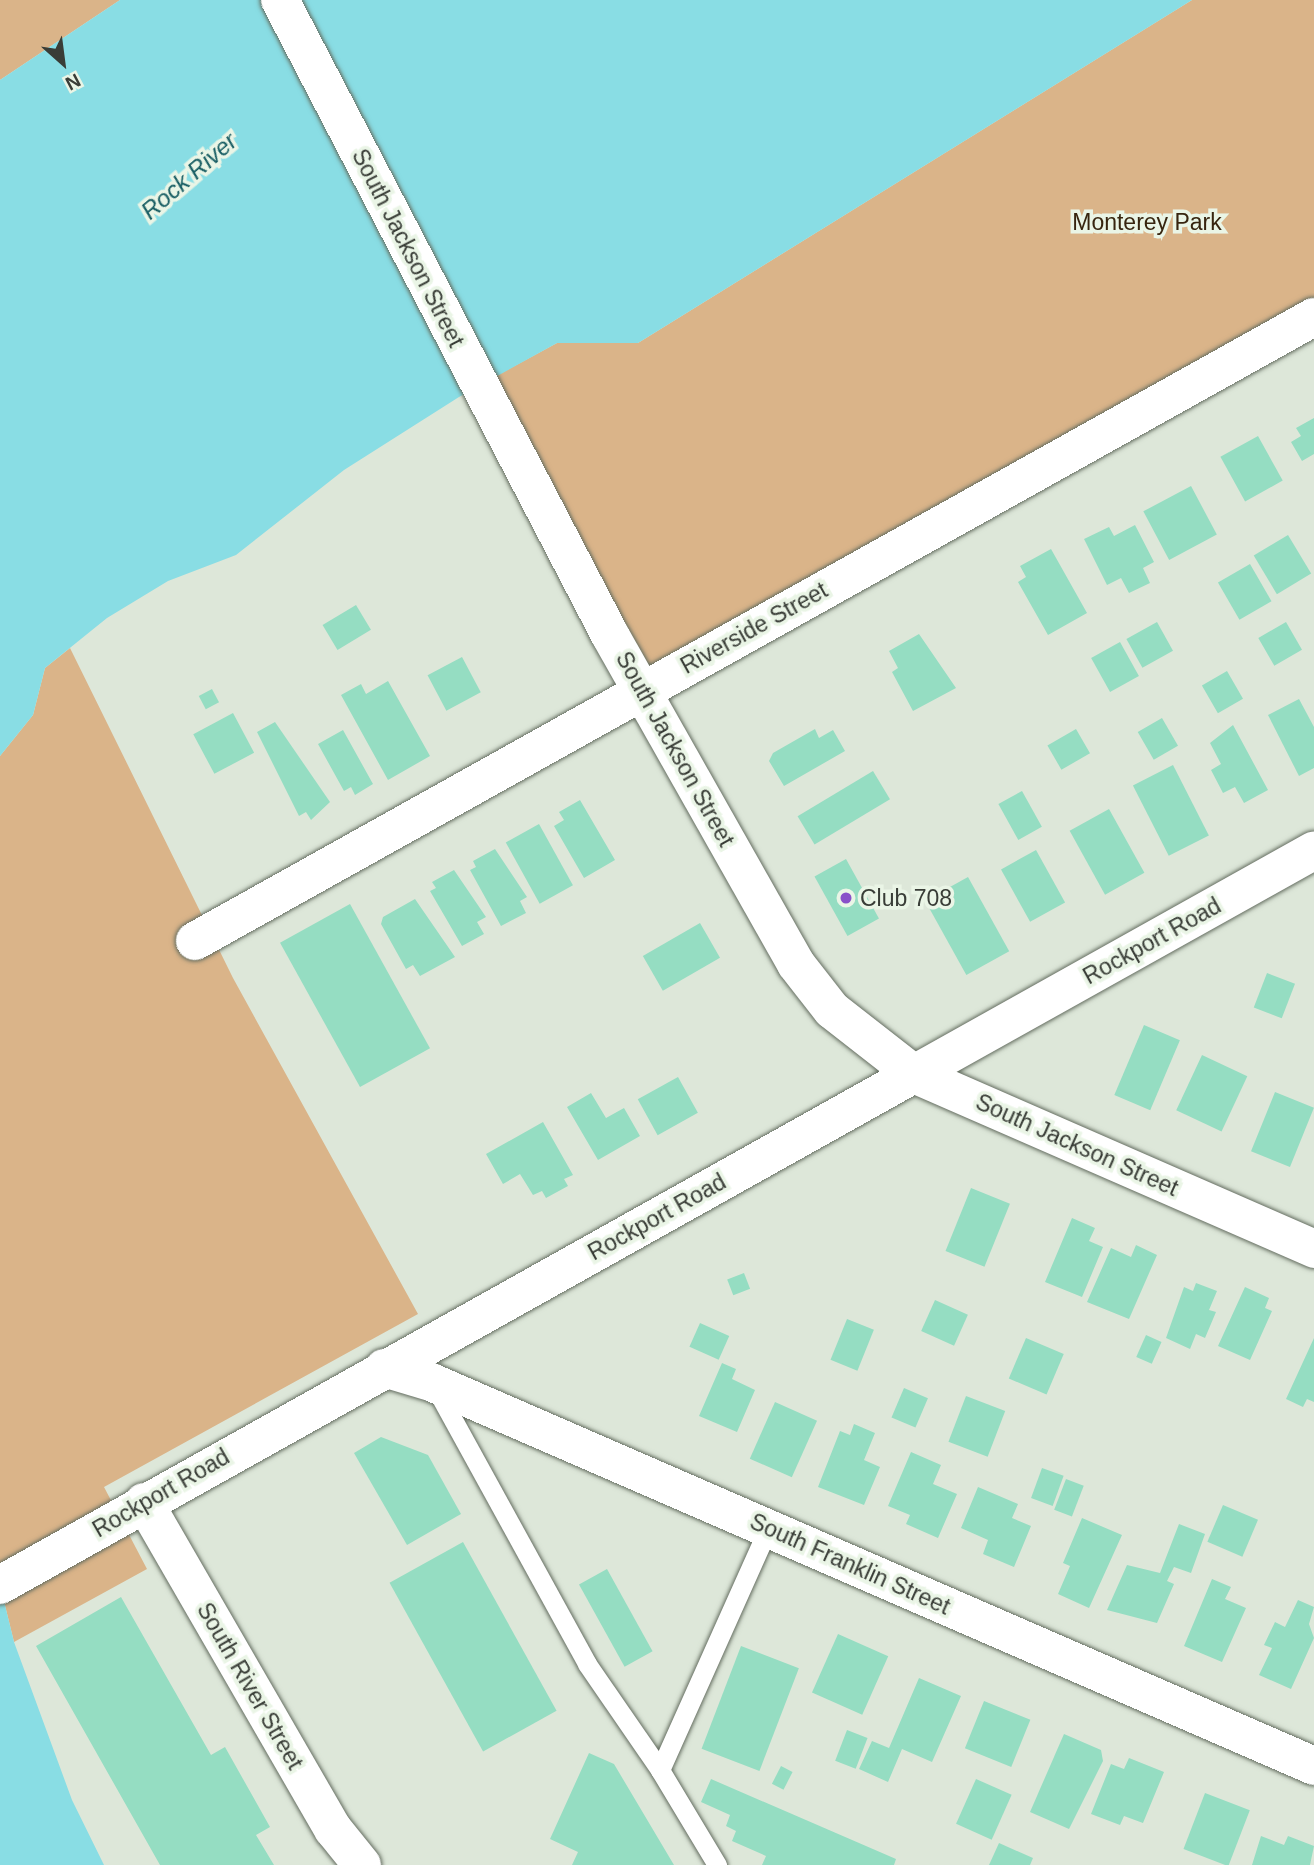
<!DOCTYPE html>
<style>
body{margin:0}
#map{position:relative;width:1314px;height:1865px;overflow:hidden;background:#dde7d9;font-family:Arial,sans-serif}
div>[style]{position:absolute}
.green>*{inset:0;background:#dab489}
.water>*{inset:0;background:#89dde4}
.building>*{inset:0;background:#95ddc2;transform-origin:0 0}
.roads{filter:drop-shadow(0 0 2px #646d60) drop-shadow(0 0 2px #646d60)}
.service>*{height:19px;margin:-9.5px;padding:0 9.5px;transform-origin:9.5px;border-radius:9.5px;background:#fff}
.minor>*{height:38px;margin:-19px;padding:0 19px;transform-origin:19px;border-radius:19px;background:#fff}
.tertiary>*{height:38px;margin:-19px;padding:0 19px;transform-origin:19px;border-radius:19px;background:#fff}
.dots>*{width:19px;height:19px;translate:-50% -50%;box-sizing:border-box;border:4px solid #eaf5e6;border-radius:50%}
span{translate:-50% -50%;white-space:nowrap;text-align:center;line-height:1.15;-webkit-text-stroke:7px #eaf5e6;paint-order:stroke}
.park-label{font-size:23px;color:#37250f}
.street-label{font-size:23px;color:#393d37}
.poi-label{font-size:23px;color:#393d37}
.left{translate:0 -50%;text-align:left}
.water-label{font-size:24px;color:#165c62;font-style:italic}
.north{position:absolute;left:28px;top:28px;width:70px;height:70px;-webkit-text-stroke:5px #eaf5e6;paint-order:stroke;rotate:152deg;font-size:19px;font-weight:700;line-height:28px;text-align:center;color:#393d37}
.north::after{content:'';display:block;margin:auto;width:24px;height:32px;background:#393d37;clip-path:polygon(50% 0,100% 100%,50% 72%,0 100%)}
</style>
<div id="map">
<div class="green">
<div style="clip-path:polygon(0 0,120px 0,0 80px)"></div>
<div style="clip-path:polygon(1192px 0,1314px 0,1314px 317px,641px 690px,479px 385px,557px 343px,638px 343px)"></div>
<div style="clip-path:polygon(70px 648px,233px 978px,418px 1314px,104px 1487px,147px 1569px,14px 1642px,0 1585px,0 756px,33px 715px,45px 668px)"></div>
</div>
<div class="water">
<div style="clip-path:polygon(120px 0,1192px 0,638px 343px,557px 343px,459px 397px,344px 470px,236px 555px,168px 581px,107px 618px,45px 668px,33px 715px,0 756px,0 80px)"></div>
<div style="clip-path:polygon(0 1585px,14px 1642px,72px 1800px,104px 1865px,0 1865px)"></div>
</div>
<div class="building">
<div style="clip-path:polygon(1314px 418px,1314px 454px,1302px 461px,1291px 442px,1301px 436px,1296px 428px)"></div>
<div style="left:1258px;top:436px;width:51px;height:43px;rotate:61deg"></div>
<div style="left:1191px;top:486px;width:55px;height:54px;rotate:62deg"></div>
<div style="clip-path:polygon(1135px 525px,1154px 562px,1143px 568px,1150px 583px,1129px 593px,1121px 578px,1107px 585px,1084px 539px,1109px 527px,1114px 536px)"></div>
<div style="left:1288px;top:535px;width:45px;height:40px;rotate:59deg"></div>
<div style="clip-path:polygon(1051px 549px,1087px 613px,1048px 635px,1018px 582px,1026px 577px,1020px 566px)"></div>
<div style="left:1250px;top:564px;width:43px;height:37px;rotate:60deg"></div>
<div style="left:356px;top:605px;width:29px;height:39px;rotate:59deg"></div>
<div style="left:1157px;top:622px;width:33px;height:35px;rotate:61deg"></div>
<div style="left:1286px;top:622px;width:32px;height:32px;rotate:60deg"></div>
<div style="clip-path:polygon(919px 634px,956px 688px,913px 711px,892px 672px,898px 668px,889px 651px)"></div>
<div style="left:1120px;top:642px;width:39px;height:33px;rotate:61deg"></div>
<div style="left:462px;top:657px;width:40px;height:39px;rotate:62deg"></div>
<div style="left:1227px;top:671px;width:32px;height:29px;rotate:60deg"></div>
<div style="clip-path:polygon(388px 681px,430px 756px,388px 780px,341px 695px,361px 684px,366px 694px)"></div>
<div style="left:212px;top:689px;width:15px;height:15px;rotate:62deg"></div>
<div style="clip-path:polygon(1299px 699px,1314px 727px,1314px 768px,1299px 776px,1268px 715px)"></div>
<div style="left:233px;top:713px;width:45px;height:45px;rotate:62deg"></div>
<div style="left:1162px;top:718px;width:32px;height:28px;rotate:60deg"></div>
<div style="clip-path:polygon(275px 722px,330px 802px,311px 820px,306px 812px,299px 816px,257px 732px)"></div>
<div style="clip-path:polygon(1233px 725px,1268px 790px,1244px 803px,1235px 787px,1223px 793px,1211px 770px,1221px 764px,1210px 743px)"></div>
<div style="clip-path:polygon(815px 729px,819px 738px,833px 730px,845px 751px,784px 786px,769px 761px,773px 753px)"></div>
<div style="left:1076px;top:729px;width:28px;height:33px;rotate:60deg"></div>
<div style="clip-path:polygon(343px 730px,373px 784px,355px 795px,351px 787px,344px 791px,318px 744px)"></div>
<div style="left:1173px;top:765px;width:79px;height:45px;rotate:63deg"></div>
<div style="left:873px;top:771px;width:33px;height:88px;rotate:59deg"></div>
<div style="left:1022px;top:791px;width:41px;height:27px;rotate:61deg"></div>
<div style="clip-path:polygon(580px 800px,615px 860px,584px 878px,554px 826px,564px 820px,559px 812px)"></div>
<div style="left:1109px;top:809px;width:73px;height:45px;rotate:61deg"></div>
<div style="left:539px;top:824px;width:70px;height:38px;rotate:61deg"></div>
<div style="clip-path:polygon(495px 849px,527px 897px,520px 901px,526px 913px,501px 926px,470px 870px,476px 867px,473px 861px)"></div>
<div style="left:1036px;top:850px;width:60px;height:40px;rotate:61deg"></div>
<div style="left:846px;top:859px;width:68px;height:36px;rotate:61deg"></div>
<div style="clip-path:polygon(454px 870px,486px 917px,477px 922px,484px 934px,462px 946px,430px 891px,436px 888px,432px 882px)"></div>
<div style="left:968px;top:877px;width:85px;height:49px;rotate:61deg"></div>
<div style="clip-path:polygon(415px 899px,455px 957px,420px 976px,413px 965px,406px 969px,381px 924px,383px 917px)"></div>
<div style="left:350px;top:904px;width:165px;height:80px;rotate:61deg"></div>
<div style="left:700px;top:923px;width:40px;height:66px;rotate:60deg"></div>
<div style="left:1267px;top:973px;width:30px;height:37px;rotate:21deg"></div>
<div style="left:1144px;top:1025px;width:39px;height:76px;rotate:23deg"></div>
<div style="left:1202px;top:1055px;width:50px;height:61px;rotate:25deg"></div>
<div style="left:678px;top:1077px;width:41px;height:46px;rotate:61deg"></div>
<div style="left:1275px;top:1092px;width:42px;height:64px;rotate:22deg"></div>
<div style="clip-path:polygon(591px 1093px,606px 1118px,624px 1108px,640px 1136px,598px 1160px,567px 1107px)"></div>
<div style="clip-path:polygon(543px 1122px,573px 1175px,564px 1179px,568px 1186px,546px 1198px,542px 1191px,533px 1195px,520px 1174px,503px 1184px,486px 1154px)"></div>
<div style="left:971px;top:1188px;width:42px;height:68px;rotate:22deg"></div>
<div style="clip-path:polygon(1072px 1218px,1095px 1228px,1089px 1241px,1103px 1247px,1082px 1297px,1045px 1282px)"></div>
<div style="clip-path:polygon(1136px 1245px,1157px 1255px,1129px 1319px,1087px 1302px,1111px 1248px,1131px 1257px)"></div>
<div style="left:744px;top:1273px;width:17px;height:18px;rotate:69deg"></div>
<div style="clip-path:polygon(1196px 1283px,1217px 1291px,1209px 1310px,1216px 1312px,1205px 1338px,1196px 1334px,1190px 1349px,1166px 1338px,1184px 1287px,1193px 1291px)"></div>
<div style="clip-path:polygon(1245px 1287px,1269px 1298px,1265px 1308px,1272px 1311px,1250px 1360px,1218px 1346px)"></div>
<div style="left:935px;top:1300px;width:36px;height:34px;rotate:24deg"></div>
<div style="left:847px;top:1319px;width:29px;height:44px;rotate:22deg"></div>
<div style="left:700px;top:1323px;width:32px;height:26px;rotate:24deg"></div>
<div style="left:1146px;top:1335px;width:17px;height:24px;rotate:24deg"></div>
<div style="left:1026px;top:1338px;width:41px;height:44px;rotate:23deg"></div>
<div style="clip-path:polygon(1314px 1338px,1314px 1402px,1307px 1399px,1303px 1407px,1286px 1399px)"></div>
<div style="clip-path:polygon(722px 1363px,736px 1369px,732px 1379px,755px 1390px,737px 1432px,699px 1416px)"></div>
<div style="left:904px;top:1388px;width:26px;height:32px;rotate:23deg"></div>
<div style="left:966px;top:1396px;width:42px;height:49px;rotate:21deg"></div>
<div style="left:775px;top:1402px;width:46px;height:62px;rotate:24deg"></div>
<div style="clip-path:polygon(854px 1424px,875px 1433px,864px 1460px,880px 1467px,864px 1505px,818px 1487px,840px 1431px,850px 1435px)"></div>
<div style="clip-path:polygon(381px 1437px,428px 1455px,461px 1514px,407px 1545px,354px 1453px)"></div>
<div style="clip-path:polygon(911px 1452px,941px 1465px,933px 1484px,957px 1494px,938px 1538px,906px 1524px,910px 1515px,888px 1506px)"></div>
<div style="left:1042px;top:1468px;width:23px;height:32px;rotate:20deg"></div>
<div style="left:1066px;top:1479px;width:19px;height:33px;rotate:21deg"></div>
<div style="clip-path:polygon(978px 1487px,1018px 1504px,1012px 1518px,1031px 1526px,1014px 1567px,983px 1554px,988px 1540px,961px 1528px)"></div>
<div style="left:1223px;top:1505px;width:38px;height:40px;rotate:23deg"></div>
<div style="clip-path:polygon(1082px 1518px,1122px 1535px,1089px 1608px,1058px 1594px,1070px 1566px,1063px 1563px)"></div>
<div style="clip-path:polygon(1179px 1524px,1205px 1534px,1191px 1573px,1174px 1567px,1167px 1581px,1174px 1584px,1157px 1623px,1107px 1610px,1127px 1565px,1160px 1573px)"></div>
<div style="left:463px;top:1542px;width:193px;height:84px;rotate:61deg"></div>
<div style="left:607px;top:1569px;width:94px;height:32px;rotate:61deg"></div>
<div style="clip-path:polygon(1212px 1579px,1231px 1587px,1225px 1599px,1246px 1608px,1222px 1662px,1184px 1646px)"></div>
<div style="clip-path:polygon(121px 1597px,211px 1755px,225px 1747px,270px 1827px,256px 1835px,274px 1865px,160px 1865px,36px 1646px)"></div>
<div style="clip-path:polygon(1298px 1600px,1314px 1607px,1309px 1624px,1314px 1638px,1291px 1689px,1259px 1675px,1272px 1648px,1264px 1645px,1275px 1622px,1285px 1627px)"></div>
<div style="left:838px;top:1634px;width:55px;height:64px;rotate:24deg"></div>
<div style="left:741px;top:1646px;width:62px;height:110px;rotate:21deg"></div>
<div style="clip-path:polygon(919px 1678px,961px 1696px,932px 1762px,902px 1749px,888px 1782px,859px 1769px,872px 1741px,889px 1748px)"></div>
<div style="left:984px;top:1701px;width:50px;height:51px;rotate:22deg"></div>
<div style="left:847px;top:1730px;width:22px;height:33px;rotate:21deg"></div>
<div style="clip-path:polygon(1064px 1734px,1101px 1750px,1103px 1761px,1069px 1829px,1030px 1812px)"></div>
<div style="clip-path:polygon(589px 1753px,614px 1764px,674px 1865px,572px 1865px,578px 1852px,550px 1839px)"></div>
<div style="clip-path:polygon(1129px 1758px,1164px 1772px,1143px 1823px,1124px 1816px,1120px 1825px,1091px 1814px,1111px 1764px,1124px 1769px)"></div>
<div style="left:781px;top:1766px;width:13px;height:20px;rotate:27deg"></div>
<div style="clip-path:polygon(711px 1779px,896px 1859px,894px 1865px,762px 1865px,766px 1856px,732px 1841px,736px 1831px,726px 1826px,730px 1815px,701px 1802px)"></div>
<div style="left:976px;top:1779px;width:39px;height:49px;rotate:24deg"></div>
<div style="left:1205px;top:1793px;width:48px;height:60px;rotate:21deg"></div>
<div style="clip-path:polygon(1261px 1836px,1284px 1845px,1288px 1836px,1314px 1846px,1310px 1865px,1252px 1865px)"></div>
<div style="clip-path:polygon(999px 1843px,1033px 1858px,1030px 1865px,989px 1865px)"></div>
</div>
<div class="roads">
<div class="service">
<div style="left:435px;top:1387px;width:316px;rotate:61.2deg"></div>
<div style="left:587px;top:1664px;width:129px;rotate:55.4deg"></div>
<div style="left:660px;top:1770px;width:111px;rotate:59deg"></div>
<div style="left:660px;top:1770px;width:265px;rotate:-65.9deg"></div>
</div>
<div class="minor">
<div style="left:195px;top:941px;width:1281px;rotate:-29.15deg"></div>
<div style="left:384px;top:1368px;width:49px;rotate:16.6deg"></div>
<div style="left:431px;top:1382px;width:963px;rotate:23.5deg"></div>
<div style="left:144px;top:1502px;width:378px;rotate:60deg"></div>
<div style="left:333px;top:1829px;width:46px;rotate:51.1deg"></div>
<div style="left:0;top:1585px;width:1047px;rotate:-29.21deg"></div>
</div>
<div class="tertiary">
<div style="left:280px;top:0;width:716px;rotate:62.54deg"></div>
<div style="left:610px;top:635px;width:378px;rotate:60.5deg"></div>
<div style="left:796px;top:964px;width:58px;rotate:52deg"></div>
<div style="left:832px;top:1010px;width:104px;rotate:38deg"></div>
<div style="left:914px;top:1074px;width:437px;rotate:23.6deg"></div>
<div style="left:914px;top:1074px;width:458px;rotate:-29.2deg"></div>
</div>
</div>
<div class="dots">
<div style="left:846px;top:898px;background:#8951c9"></div>
</div>
<div class="park-label">
<span style="left:1147px;top:222px">Monterey Park</span>
</div>
<div class="street-label">
<span style="left:408px;top:248px;rotate:63deg">South Jackson Street</span>
<span style="left:754px;top:628px;rotate:-29deg">Riverside Street</span>
<span style="left:675px;top:749px;rotate:61deg">South Jackson Street</span>
<span style="left:1152px;top:941px;rotate:-29deg">Rockport Road</span>
<span style="left:1077px;top:1145px;rotate:24deg">South Jackson Street</span>
<span style="left:657px;top:1217px;rotate:-29deg">Rockport Road</span>
<span style="left:161px;top:1493px;rotate:-30deg">Rockport Road</span>
<span style="left:850px;top:1564px;rotate:24deg">South Franklin Street</span>
<span style="left:250px;top:1686px;rotate:60deg">South River Street</span>
</div>
<div class="poi-label">
<span class="left" style="left:860px;top:898px">Club 708</span>
</div>
<div class="water-label">
<span style="left:189px;top:176px;rotate:-41deg">Rock River</span>
</div>
<div class="north">N</div>
</div>
